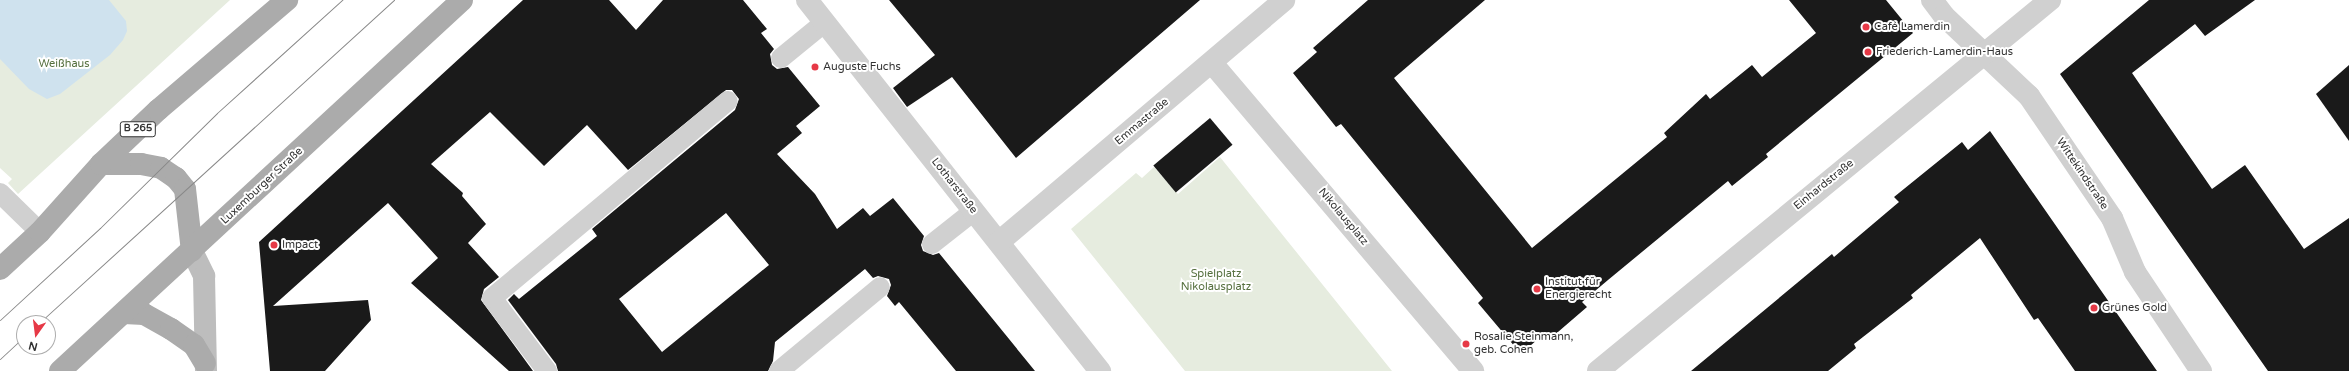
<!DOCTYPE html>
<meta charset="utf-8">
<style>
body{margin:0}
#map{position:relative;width:2349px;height:371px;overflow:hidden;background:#fff;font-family:"Varela Round",sans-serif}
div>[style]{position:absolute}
.green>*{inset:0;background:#e6ecdf}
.water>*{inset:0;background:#cfe2ee}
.building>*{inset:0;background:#1a1a1a;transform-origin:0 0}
.lane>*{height:20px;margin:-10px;padding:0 10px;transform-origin:10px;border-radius:10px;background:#d0d0d0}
.street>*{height:22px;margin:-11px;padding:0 11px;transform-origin:11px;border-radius:11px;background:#d0d0d0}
.secondary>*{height:22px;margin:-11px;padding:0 11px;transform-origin:11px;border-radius:11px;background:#bdbdbd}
.primary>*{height:22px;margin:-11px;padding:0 11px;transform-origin:11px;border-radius:11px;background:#ababab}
.tram>*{height:1px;margin:-0.5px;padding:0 0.5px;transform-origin:0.5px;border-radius:0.5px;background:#888}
.dots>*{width:11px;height:11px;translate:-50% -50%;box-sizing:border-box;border:2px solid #fff;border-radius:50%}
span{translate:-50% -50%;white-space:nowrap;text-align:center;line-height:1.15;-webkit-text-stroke:4px #fff;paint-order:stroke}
.shield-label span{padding:1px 3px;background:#fff;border:1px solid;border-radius:3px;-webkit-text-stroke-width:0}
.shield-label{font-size:10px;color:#333;font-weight:700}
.poi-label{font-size:11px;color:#333}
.left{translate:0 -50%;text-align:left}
.park-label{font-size:11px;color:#56703f}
.street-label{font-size:11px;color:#333}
.north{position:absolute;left:16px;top:315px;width:40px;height:40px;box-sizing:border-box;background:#fff;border:1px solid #adadad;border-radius:50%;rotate:194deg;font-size:11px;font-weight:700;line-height:16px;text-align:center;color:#333}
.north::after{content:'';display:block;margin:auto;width:14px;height:18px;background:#e63946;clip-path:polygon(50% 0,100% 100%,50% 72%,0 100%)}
</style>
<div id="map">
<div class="green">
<div style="clip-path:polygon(0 0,230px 0,18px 194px,8px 183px,12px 179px,0 168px)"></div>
<div style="clip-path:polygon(1220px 157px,1392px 371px,1185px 371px,1071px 229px,1136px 173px,1142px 178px,1154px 167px,1178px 194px)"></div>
</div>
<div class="water">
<div style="clip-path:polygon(0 0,109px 0,126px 21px,127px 31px,123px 40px,110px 55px,60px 94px,47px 99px,29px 89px,0 59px)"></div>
</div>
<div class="building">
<div style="clip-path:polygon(evenodd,523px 0,609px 0,636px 30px,663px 0,743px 0,767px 29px,761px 33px,774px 49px,770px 54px,772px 65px,777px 69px,788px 67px,820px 106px,796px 126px,802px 133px,777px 154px,815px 194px,837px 229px,863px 208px,870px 216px,893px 198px,924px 236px,921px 245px,923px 251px,933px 255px,939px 253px,1035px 371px,956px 371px,899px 302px,895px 306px,887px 296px,891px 285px,889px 279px,878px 276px,873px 278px,865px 269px,775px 342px,773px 361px,768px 371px,558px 371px,556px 364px,508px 300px,514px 294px,519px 299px,597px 236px,592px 229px,735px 110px,739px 99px,732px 90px,726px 90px,628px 170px,587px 125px,544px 166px,490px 112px,431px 164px,463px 193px,462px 196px,486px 224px,468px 243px,499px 277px,484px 289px,481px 300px,533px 371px,509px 371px,411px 283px,438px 258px,388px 203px,273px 306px,368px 300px,371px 320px,325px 371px,270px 371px,259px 242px,523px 0,726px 213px,769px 265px,662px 352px,619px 299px,726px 213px)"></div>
<div style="clip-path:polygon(889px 0,1200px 0,1016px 158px,952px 77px,907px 107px,893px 88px,935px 55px)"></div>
<div style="clip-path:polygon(1368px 0,1485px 0,1394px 78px,1532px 248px,1667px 137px,1664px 133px,1706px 94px,1710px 99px,1752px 65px,1762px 77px,1816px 33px,1789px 0,1886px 0,1913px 33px,1766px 154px,1768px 157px,1732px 186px,1728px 181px,1608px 280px,1582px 302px,1587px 307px,1551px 338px,1546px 332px,1521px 354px,1478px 303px,1483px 298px,1341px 124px,1336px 127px,1293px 73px,1317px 52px,1313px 48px)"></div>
<div style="clip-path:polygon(2149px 0,2255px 0,2205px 36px,2195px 24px,2132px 73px,2212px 189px,2245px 165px,2304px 249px,2349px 218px,2349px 371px,2268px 371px,2060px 74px)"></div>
<div style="clip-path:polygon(2349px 65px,2349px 141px,2316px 94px)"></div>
<div style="left:1210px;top:118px;width:35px;height:74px;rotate:50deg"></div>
<div style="clip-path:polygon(1990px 131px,2157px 371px,2075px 371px,2038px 318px,2034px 320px,1980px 238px,1911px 295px,1913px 298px,1854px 344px,1856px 348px,1828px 371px,1691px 371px,1832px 254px,1834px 257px,1899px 202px,1894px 197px,1962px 142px,1968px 150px)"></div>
</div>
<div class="lane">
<div style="left:781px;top:58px;width:57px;rotate:-39.3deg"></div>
<div style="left:0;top:193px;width:56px;rotate:44.3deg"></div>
<div style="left:932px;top:244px;width:53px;rotate:-38.2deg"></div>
<div style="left:547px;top:371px;width:91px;rotate:-127deg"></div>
<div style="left:492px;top:298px;width:307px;rotate:-39.9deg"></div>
<div style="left:779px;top:371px;width:131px;rotate:-39.7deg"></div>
</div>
<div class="street">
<div style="left:807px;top:0;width:473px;rotate:51.7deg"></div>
<div style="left:1932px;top:0;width:20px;rotate:53deg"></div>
<div style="left:1944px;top:16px;width:117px;rotate:43.3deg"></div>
<div style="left:2029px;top:96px;width:148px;rotate:55.8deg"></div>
<div style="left:2112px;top:218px;width:59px;rotate:66.9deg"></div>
<div style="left:2135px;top:272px;width:119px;rotate:56.3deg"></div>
<div style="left:1212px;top:63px;width:404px;rotate:49.7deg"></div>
<div style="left:999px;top:242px;width:374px;rotate:-40.3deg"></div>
<div style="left:1598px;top:371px;width:585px;rotate:-39.38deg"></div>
</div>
<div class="secondary">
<div style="left:192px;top:251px;width:28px;rotate:64deg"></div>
<div style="left:204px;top:276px;width:95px;rotate:88.8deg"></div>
</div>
<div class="primary">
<div style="left:101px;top:164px;width:40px"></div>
<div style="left:141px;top:164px;width:20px;rotate:11deg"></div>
<div style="left:161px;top:168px;width:18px;rotate:34deg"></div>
<div style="left:176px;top:178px;width:14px;rotate:51deg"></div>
<div style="left:185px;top:189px;width:62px;rotate:83.6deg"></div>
<div style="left:0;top:269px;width:54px;rotate:-42.8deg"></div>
<div style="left:40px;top:232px;width:91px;rotate:-48.1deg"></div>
<div style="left:101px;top:164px;width:79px;rotate:-43.5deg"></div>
<div style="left:158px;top:110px;width:170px;rotate:-40.5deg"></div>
<div style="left:124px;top:313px;width:20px;rotate:3deg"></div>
<div style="left:144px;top:314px;width:31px;rotate:29deg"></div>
<div style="left:171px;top:329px;width:28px;rotate:35deg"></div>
<div style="left:194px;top:345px;width:21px;rotate:59deg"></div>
<div style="left:60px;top:371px;width:547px;rotate:-42.7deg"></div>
</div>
<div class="tram">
<div style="left:0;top:320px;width:136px;rotate:-42.6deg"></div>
<div style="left:100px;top:228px;width:164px;rotate:-44.5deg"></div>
<div style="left:217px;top:113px;width:169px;rotate:-42.1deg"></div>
<div style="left:39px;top:323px;width:480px;rotate:-42.3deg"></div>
<div style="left:0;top:359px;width:33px;rotate:-43deg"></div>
</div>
<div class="dots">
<div style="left:1866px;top:27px;background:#e63946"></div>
<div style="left:1868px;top:52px;background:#e63946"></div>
<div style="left:815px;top:67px;background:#e63946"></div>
<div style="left:274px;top:245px;background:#e63946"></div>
<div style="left:1537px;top:289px;background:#e63946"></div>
<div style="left:2094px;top:308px;background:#e63946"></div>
<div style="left:1466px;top:344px;background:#e63946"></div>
</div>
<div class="shield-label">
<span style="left:138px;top:129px">B 265</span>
</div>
<div class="poi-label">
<span class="left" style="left:1874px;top:27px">Café Lamerdin</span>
<span class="left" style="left:1876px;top:52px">Friederich-Lamerdin-Haus</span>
<span class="left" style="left:823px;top:67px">Auguste Fuchs</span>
<span class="left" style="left:282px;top:245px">Impact</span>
<span class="left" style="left:1545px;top:289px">Institut für<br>Energierecht</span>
<span class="left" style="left:2102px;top:308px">Grünes Gold</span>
<span class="left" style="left:1474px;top:344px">Rosalie Steinmann,<br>geb. Cohen</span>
</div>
<div class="park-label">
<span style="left:64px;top:64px">Weißhaus</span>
<span style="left:1216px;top:281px">Spielplatz<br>Nikolausplatz</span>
</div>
<div class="street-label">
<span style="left:1142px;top:122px;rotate:-40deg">Emmastraße</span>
<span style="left:2082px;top:174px;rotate:56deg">Wittekindstraße</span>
<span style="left:1824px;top:185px;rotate:-39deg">Einhardstraße</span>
<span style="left:262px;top:186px;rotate:-43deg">Luxemburger Straße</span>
<span style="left:954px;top:186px;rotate:52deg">Lotharstraße</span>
<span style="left:1343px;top:217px;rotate:50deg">Nikolausplatz</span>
</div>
<div class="north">N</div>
</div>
